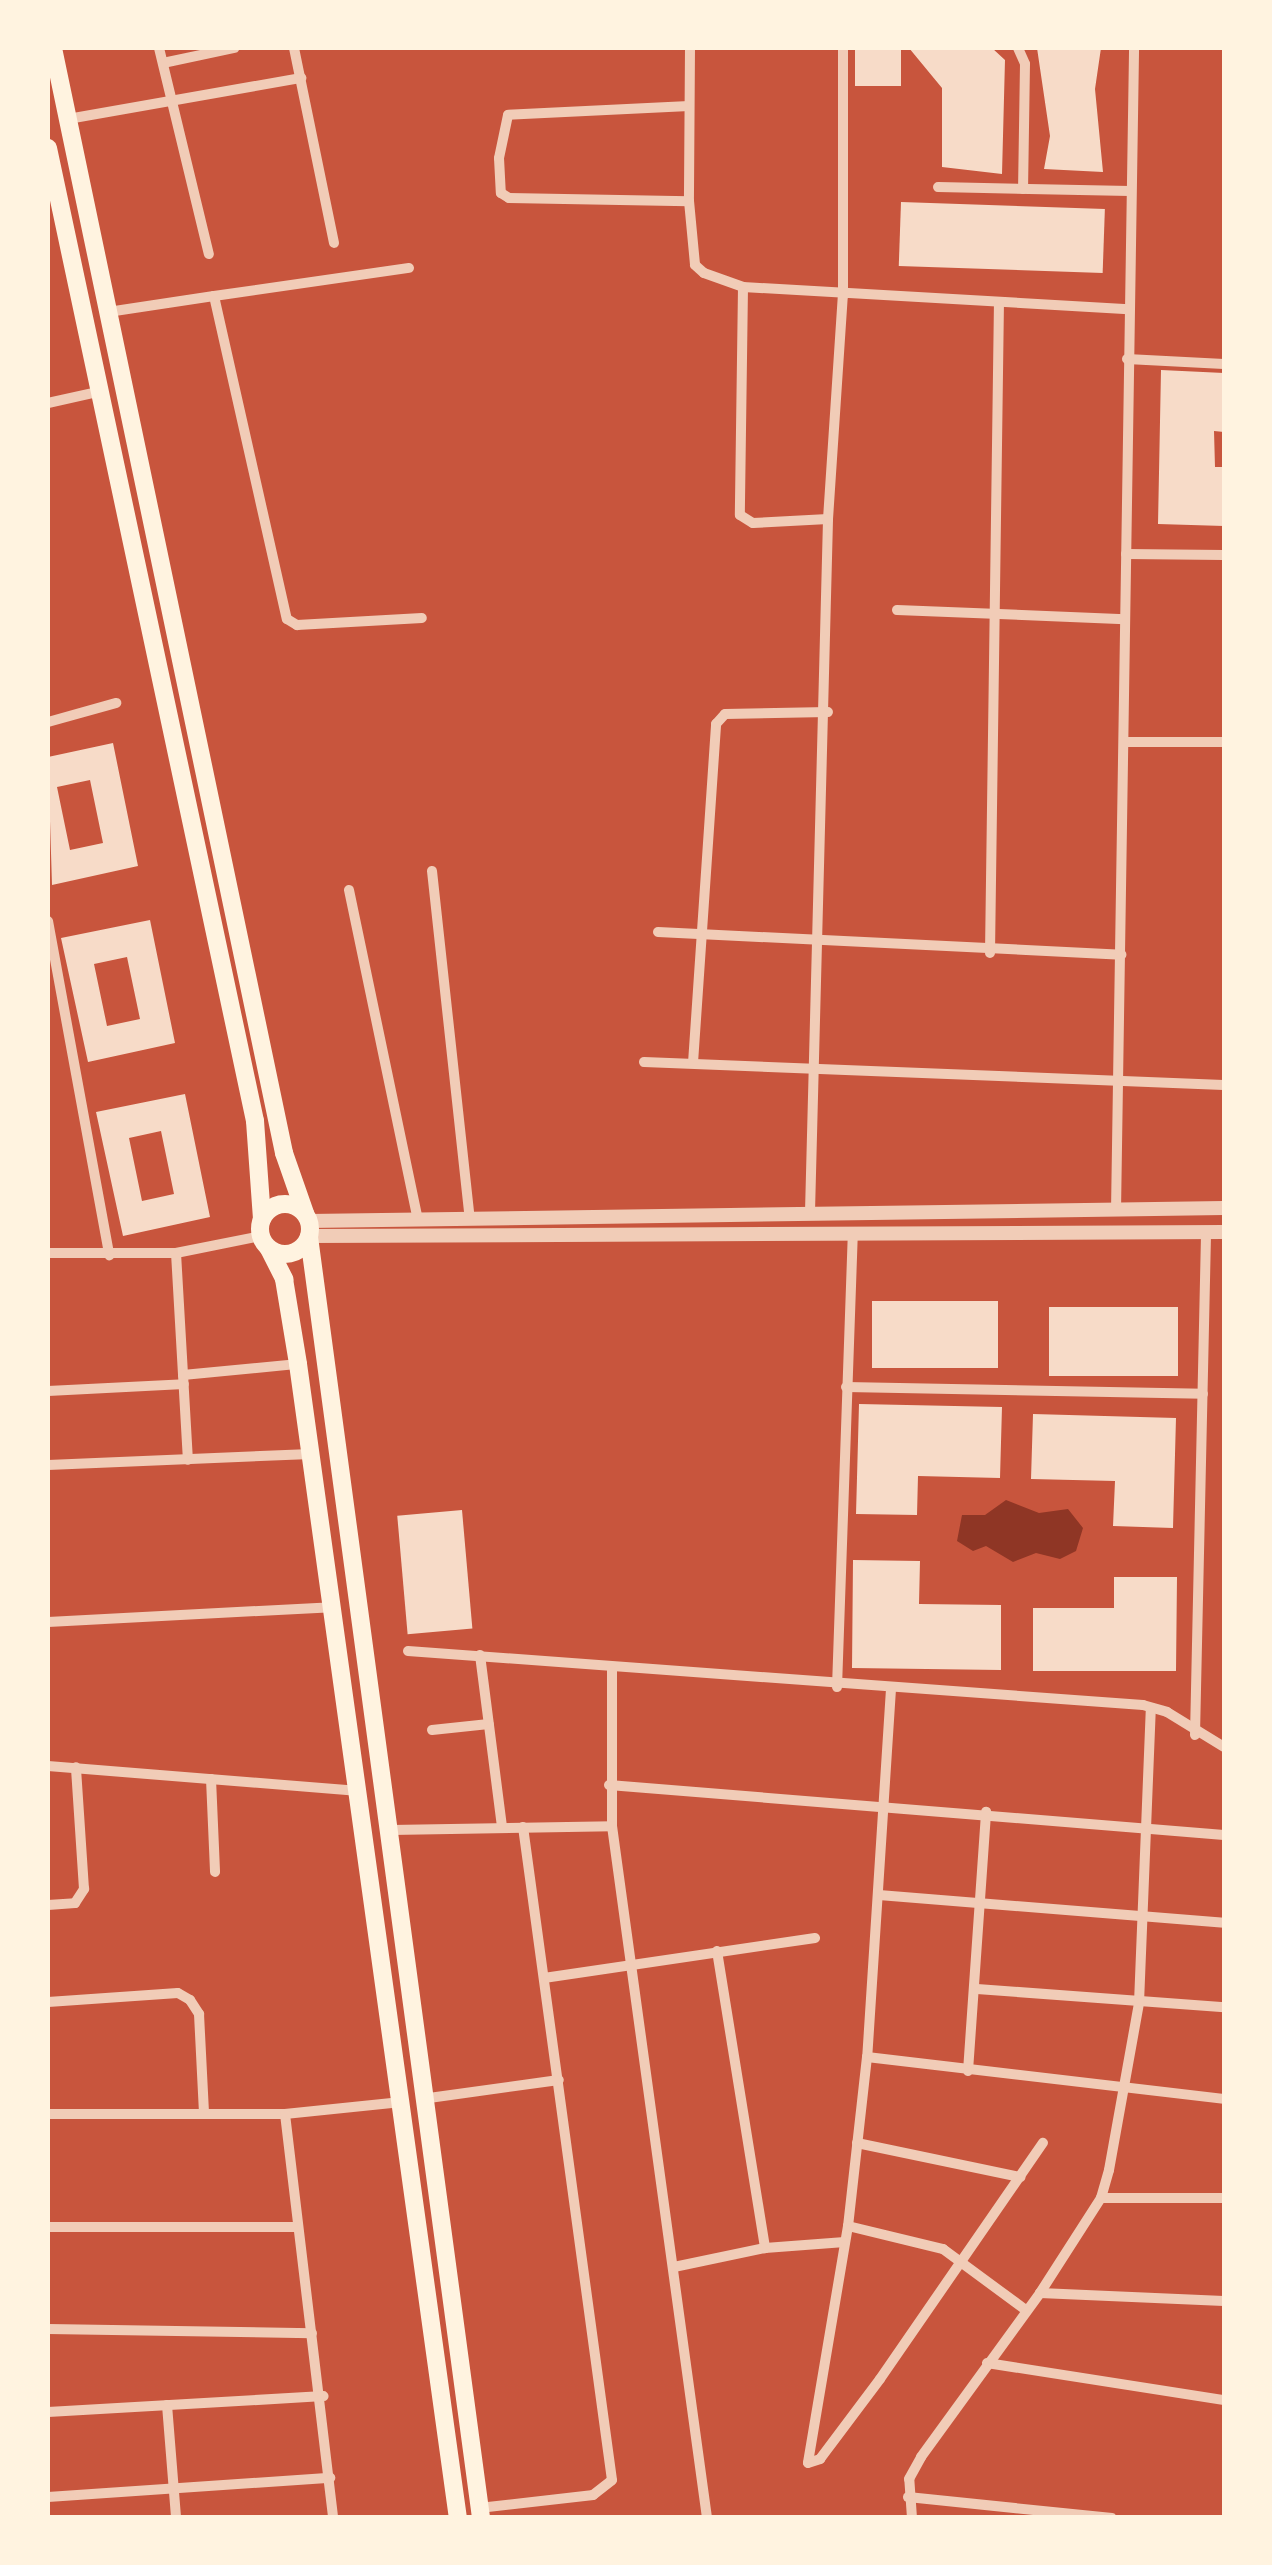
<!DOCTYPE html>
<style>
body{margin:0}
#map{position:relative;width:1272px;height:2565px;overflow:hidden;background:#c8553d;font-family:"DejaVu Sans",sans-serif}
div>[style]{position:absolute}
.water>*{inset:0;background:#8f3625}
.building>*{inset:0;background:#f7dbc8;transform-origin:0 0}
.minor>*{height:10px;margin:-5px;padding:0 5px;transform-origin:5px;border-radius:5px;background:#f1ccb7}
.tertiary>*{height:14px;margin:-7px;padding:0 7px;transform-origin:7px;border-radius:7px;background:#f1ccb7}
.primary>*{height:18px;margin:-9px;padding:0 9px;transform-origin:9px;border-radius:9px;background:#fff3e0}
.primary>.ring{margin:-9px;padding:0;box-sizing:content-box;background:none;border:18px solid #fff3e0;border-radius:50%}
span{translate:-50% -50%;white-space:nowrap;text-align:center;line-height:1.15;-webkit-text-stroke:8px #fff3e0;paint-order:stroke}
.frame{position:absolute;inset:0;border:50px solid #fff3e0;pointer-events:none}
</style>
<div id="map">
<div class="water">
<div style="clip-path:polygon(1006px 1500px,1039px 1513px,1068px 1509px,1083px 1528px,1076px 1551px,1060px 1559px,1036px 1553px,1013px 1562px,986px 1546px,973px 1551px,957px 1541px,962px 1515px,985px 1515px)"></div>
</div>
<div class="building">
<div style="left:855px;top:48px;width:46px;height:38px"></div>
<div style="clip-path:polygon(909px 48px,992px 48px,1005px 60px,1002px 174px,942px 167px,942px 88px)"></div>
<div style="clip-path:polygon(1037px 48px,1101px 48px,1095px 89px,1103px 172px,1044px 169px,1050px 136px)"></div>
<div style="left:901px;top:202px;width:204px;height:64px;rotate:2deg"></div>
<div style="clip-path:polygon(1161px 370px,1224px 373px,1224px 432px,1214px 431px,1215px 467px,1224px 467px,1224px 526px,1158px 524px)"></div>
<div style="clip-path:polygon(evenodd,113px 743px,138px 866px,52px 885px,48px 757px,113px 743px,90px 780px,103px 843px,70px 850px,57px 787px,90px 780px)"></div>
<div style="clip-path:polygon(evenodd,150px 920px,175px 1043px,88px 1062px,61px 938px,150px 920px,127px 957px,140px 1019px,107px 1026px,94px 964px,127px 957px)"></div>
<div style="clip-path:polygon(evenodd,185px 1094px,210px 1217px,123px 1236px,96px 1112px,185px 1094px,161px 1131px,174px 1194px,142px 1201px,129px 1138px,161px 1131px)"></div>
<div style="left:872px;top:1301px;width:126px;height:67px"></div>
<div style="left:1049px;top:1307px;width:129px;height:69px"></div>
<div style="clip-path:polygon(859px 1404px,1002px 1407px,1000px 1478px,918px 1476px,917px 1515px,856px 1514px)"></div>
<div style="clip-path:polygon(1033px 1414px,1176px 1418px,1173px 1528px,1113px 1526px,1115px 1481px,1031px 1479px)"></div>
<div style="left:462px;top:1510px;width:119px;height:65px;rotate:85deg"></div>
<div style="clip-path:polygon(853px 1560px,920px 1561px,919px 1604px,1001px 1605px,1001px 1670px,852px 1668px)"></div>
<div style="clip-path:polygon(1114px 1577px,1177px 1577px,1176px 1671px,1033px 1671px,1033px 1608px,1114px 1608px)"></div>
</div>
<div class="minor">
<div style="left:159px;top:48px;width:212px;rotate:76.4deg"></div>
<div style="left:294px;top:48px;width:199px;rotate:78.4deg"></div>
<div style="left:690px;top:48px;width:153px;rotate:90.4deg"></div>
<div style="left:689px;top:201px;width:64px;rotate:84.6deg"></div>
<div style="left:695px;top:265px;width:12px;rotate:42deg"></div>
<div style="left:704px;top:273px;width:41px;rotate:19.7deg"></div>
<div style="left:743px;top:287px;width:386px;rotate:3.3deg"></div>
<div style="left:1018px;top:48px;width:17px;rotate:66deg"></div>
<div style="left:1025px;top:64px;width:125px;rotate:90.9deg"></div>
<div style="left:163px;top:63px;width:73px;rotate:-11.9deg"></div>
<div style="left:689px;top:106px;width:181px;rotate:177.2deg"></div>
<div style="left:508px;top:115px;width:44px;rotate:101.8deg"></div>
<div style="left:499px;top:158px;width:35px;rotate:87deg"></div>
<div style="left:501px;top:193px;width:9px;rotate:32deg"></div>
<div style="left:509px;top:198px;width:180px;rotate:1deg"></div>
<div style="left:68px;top:119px;width:237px;rotate:-10deg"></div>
<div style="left:938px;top:187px;width:192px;rotate:1.2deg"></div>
<div style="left:743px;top:287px;width:228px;rotate:90.8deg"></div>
<div style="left:740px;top:515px;width:15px;rotate:32deg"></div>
<div style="left:753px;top:523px;width:75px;rotate:-3.1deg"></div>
<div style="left:214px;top:296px;width:197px;rotate:-8.2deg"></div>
<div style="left:108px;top:312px;width:107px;rotate:-8.6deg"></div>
<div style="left:214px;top:296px;width:331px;rotate:77.3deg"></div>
<div style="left:287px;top:619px;width:12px;rotate:31deg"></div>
<div style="left:297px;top:625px;width:125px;rotate:-3.2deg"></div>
<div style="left:1127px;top:359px;width:97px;rotate:3deg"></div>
<div style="left:48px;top:403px;width:50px;rotate:-12.7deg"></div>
<div style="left:1126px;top:554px;width:98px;rotate:0.6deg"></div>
<div style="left:897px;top:610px;width:228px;rotate:2.3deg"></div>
<div style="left:48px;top:722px;width:71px;rotate:-15.6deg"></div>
<div style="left:1124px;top:742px;width:100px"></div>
<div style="left:432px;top:871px;width:349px;rotate:83.8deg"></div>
<div style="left:349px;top:890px;width:338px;rotate:78.2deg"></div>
<div style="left:48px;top:921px;width:340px;rotate:79.6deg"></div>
<div style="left:658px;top:932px;width:464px;rotate:2.8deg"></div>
<div style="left:990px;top:953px;width:649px;rotate:-89.21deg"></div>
<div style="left:644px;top:1062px;width:580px;rotate:2.27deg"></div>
<div style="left:693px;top:1063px;width:340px;rotate:-86.1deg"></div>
<div style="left:716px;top:724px;width:13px;rotate:-48deg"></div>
<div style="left:725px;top:714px;width:103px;rotate:-1.1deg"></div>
<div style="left:1116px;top:1211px;width:1163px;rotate:-89.11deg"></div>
<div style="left:810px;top:1212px;width:693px;rotate:-88.51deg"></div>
<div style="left:828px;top:519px;width:224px;rotate:-86.2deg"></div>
<div style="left:843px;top:296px;width:248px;rotate:-90deg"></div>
<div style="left:48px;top:1253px;width:128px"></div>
<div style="left:176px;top:1253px;width:87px;rotate:-11.3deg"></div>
<div style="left:176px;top:1253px;width:207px;rotate:86.7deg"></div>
<div style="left:183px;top:1375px;width:116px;rotate:-5.5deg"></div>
<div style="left:846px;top:1387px;width:357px;rotate:1.1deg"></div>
<div style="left:48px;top:1391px;width:136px;rotate:-2.9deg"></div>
<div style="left:48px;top:1465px;width:263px;rotate:-2.4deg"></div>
<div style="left:48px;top:1622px;width:284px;rotate:-3deg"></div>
<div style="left:408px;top:1651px;width:737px;rotate:4.2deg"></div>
<div style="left:1143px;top:1705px;width:25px;rotate:16deg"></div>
<div style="left:1167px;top:1712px;width:67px;rotate:31.6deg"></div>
<div style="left:480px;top:1655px;width:173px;rotate:82.7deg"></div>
<div style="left:612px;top:1669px;width:157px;rotate:90deg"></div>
<div style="left:612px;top:1826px;width:698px;rotate:82.18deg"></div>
<div style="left:837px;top:1687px;width:450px;rotate:-88deg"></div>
<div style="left:891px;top:1689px;width:369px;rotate:93.7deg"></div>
<div style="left:867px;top:2057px;width:170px;rotate:96.4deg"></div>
<div style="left:848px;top:2226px;width:240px;rotate:99.6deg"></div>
<div style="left:808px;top:2463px;width:13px;rotate:-18deg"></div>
<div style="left:820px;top:2459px;width:100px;rotate:-53.1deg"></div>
<div style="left:880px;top:2379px;width:287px;rotate:-55.4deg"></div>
<div style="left:432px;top:1730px;width:57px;rotate:-6deg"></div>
<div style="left:1195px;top:1735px;width:502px;rotate:-88.74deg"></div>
<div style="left:48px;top:1766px;width:312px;rotate:4.6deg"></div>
<div style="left:211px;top:1779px;width:93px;rotate:87.5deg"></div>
<div style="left:609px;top:1785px;width:617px;rotate:4.65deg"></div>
<div style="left:391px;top:1830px;width:221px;rotate:-1deg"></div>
<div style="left:879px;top:1895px;width:346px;rotate:4.6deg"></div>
<div style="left:48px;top:1905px;width:27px;rotate:-4deg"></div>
<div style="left:75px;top:1903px;width:17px;rotate:-57deg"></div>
<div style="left:84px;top:1889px;width:122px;rotate:-93.8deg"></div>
<div style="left:717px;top:1951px;width:301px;rotate:80.8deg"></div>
<div style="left:544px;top:1978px;width:274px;rotate:-8.4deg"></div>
<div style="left:977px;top:1989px;width:248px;rotate:4.2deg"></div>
<div style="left:48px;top:2002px;width:130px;rotate:-4deg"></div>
<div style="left:178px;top:1993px;width:14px;rotate:30deg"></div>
<div style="left:190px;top:2000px;width:17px;rotate:57deg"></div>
<div style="left:199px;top:2014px;width:98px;rotate:87.1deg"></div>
<div style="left:867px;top:2057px;width:359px;rotate:6.7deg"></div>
<div style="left:968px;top:2071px;width:260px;rotate:-86deg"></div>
<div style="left:429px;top:2098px;width:131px;rotate:-7.9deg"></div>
<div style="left:48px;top:2114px;width:237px"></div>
<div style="left:285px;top:2114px;width:117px;rotate:-5.9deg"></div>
<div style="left:285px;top:2114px;width:407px;rotate:83.2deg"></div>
<div style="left:857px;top:2143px;width:167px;rotate:11.8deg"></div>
<div style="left:1101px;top:2198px;width:123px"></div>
<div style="left:848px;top:2226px;width:98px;rotate:13.6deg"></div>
<div style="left:943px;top:2249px;width:104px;rotate:36.4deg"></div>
<div style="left:48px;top:2227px;width:250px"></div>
<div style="left:674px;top:2267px;width:93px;rotate:-11.8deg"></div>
<div style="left:765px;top:2248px;width:80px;rotate:-4.3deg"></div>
<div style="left:1040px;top:2293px;width:184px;rotate:2.5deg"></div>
<div style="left:48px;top:2329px;width:264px;rotate:0.9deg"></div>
<div style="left:987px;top:2363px;width:240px;rotate:8.9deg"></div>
<div style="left:167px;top:2405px;width:113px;rotate:85.4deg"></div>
<div style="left:48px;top:2412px;width:276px;rotate:-3.3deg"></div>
<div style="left:48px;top:2497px;width:283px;rotate:-3.9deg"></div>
<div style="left:908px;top:2497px;width:205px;rotate:5.9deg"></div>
<div style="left:479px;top:2508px;width:115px;rotate:-6.5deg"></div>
<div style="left:593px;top:2495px;width:24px;rotate:-38deg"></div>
<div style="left:612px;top:2480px;width:659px;rotate:-97.76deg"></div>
<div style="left:912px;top:2518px;width:39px;rotate:-94deg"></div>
<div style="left:909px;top:2479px;width:25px;rotate:-61deg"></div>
<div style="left:921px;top:2457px;width:203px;rotate:-54deg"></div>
<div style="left:1040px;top:2293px;width:113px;rotate:-57.3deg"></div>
<div style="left:1101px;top:2198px;width:29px;rotate:-74deg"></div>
<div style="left:1109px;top:2170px;width:170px;rotate:-79.8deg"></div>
<div style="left:1139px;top:2003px;width:295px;rotate:-87.7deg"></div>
</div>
<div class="tertiary">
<div style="left:309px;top:1221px;width:915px;rotate:-0.81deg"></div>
<div style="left:310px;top:1236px;width:914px;rotate:-0.25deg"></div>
</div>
<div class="primary">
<div style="left:53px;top:48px;width:1129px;rotate:78.19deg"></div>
<div style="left:284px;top:1153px;width:64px;rotate:70.7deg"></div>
<div style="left:48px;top:148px;width:995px;rotate:77.99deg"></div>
<div style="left:255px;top:1121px;width:98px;rotate:85.9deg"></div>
<div class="ring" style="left:260px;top:1204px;width:32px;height:32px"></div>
<div style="left:309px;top:1237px;width:1292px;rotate:82.35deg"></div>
<div style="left:269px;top:1249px;width:34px;rotate:63deg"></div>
<div style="left:284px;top:1279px;width:86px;rotate:80.6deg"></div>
<div style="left:298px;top:1364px;width:1165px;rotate:82.11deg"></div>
</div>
<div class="frame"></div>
</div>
